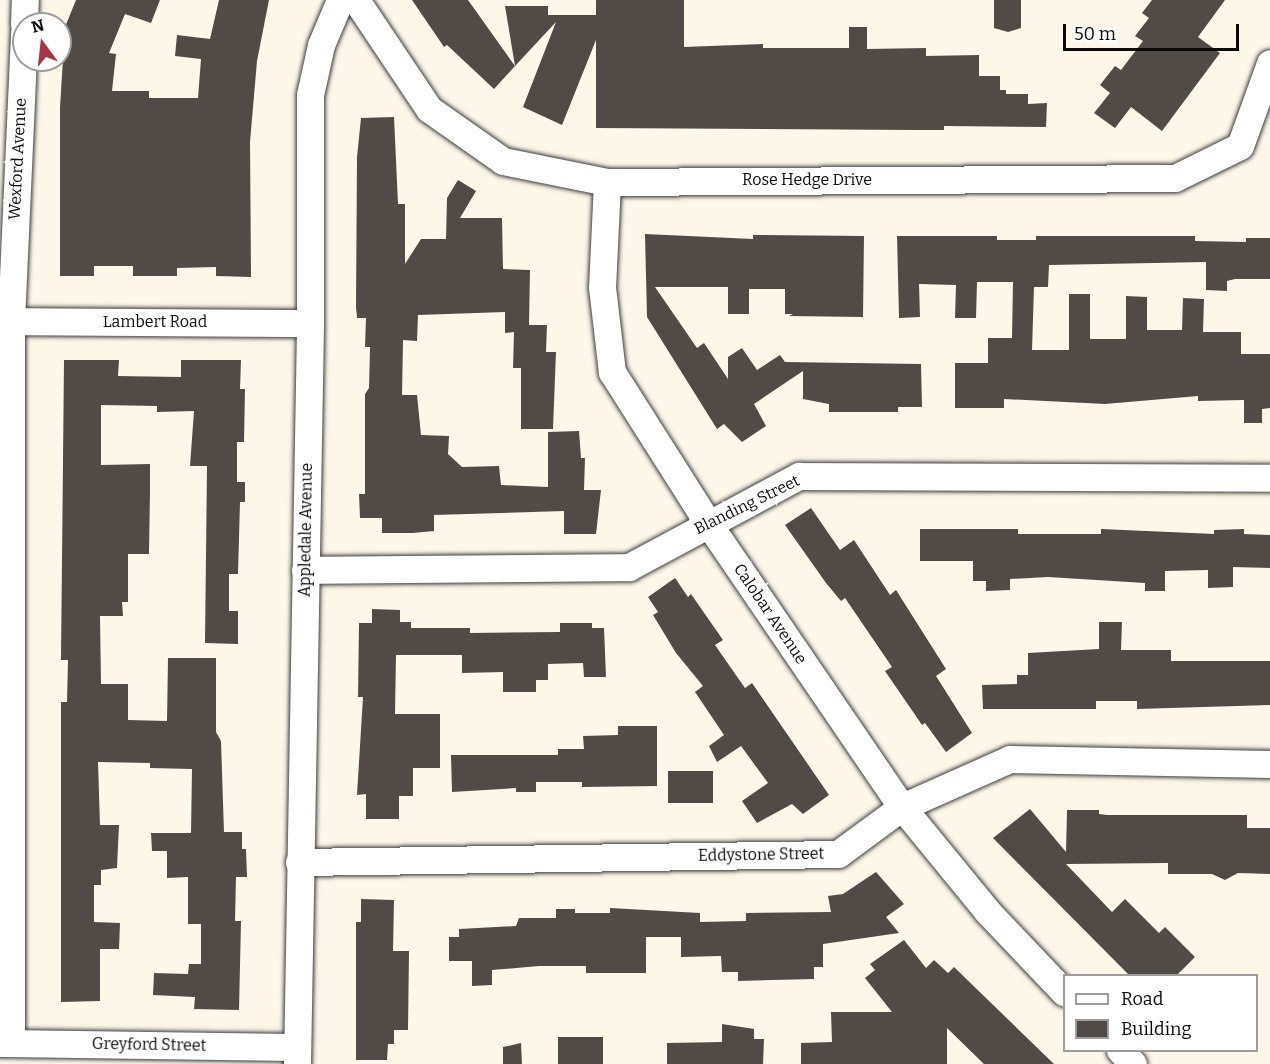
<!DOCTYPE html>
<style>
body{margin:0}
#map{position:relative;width:1270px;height:1064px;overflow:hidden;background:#fcf7e9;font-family:Bitter,serif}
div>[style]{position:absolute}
.building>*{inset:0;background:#514b48;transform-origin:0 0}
.roads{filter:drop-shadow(0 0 2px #3d3d3d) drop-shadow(0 0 2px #3d3d3d)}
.street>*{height:27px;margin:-13.5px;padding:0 13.5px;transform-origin:13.5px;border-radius:13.5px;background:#fff}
span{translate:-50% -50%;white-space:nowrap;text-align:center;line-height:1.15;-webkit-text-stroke:6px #fff;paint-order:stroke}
.street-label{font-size:16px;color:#0a0a0a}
.legend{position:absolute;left:1063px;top:974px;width:195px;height:78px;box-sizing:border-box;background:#fff;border:2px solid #9d9d9d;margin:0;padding:8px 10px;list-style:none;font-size:18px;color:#0a0a0a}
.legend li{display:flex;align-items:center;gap:12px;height:30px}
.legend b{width:30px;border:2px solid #9d9d9d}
.north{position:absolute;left:12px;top:12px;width:60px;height:60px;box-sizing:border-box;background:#fff;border:2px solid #9d9d9d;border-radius:50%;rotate:345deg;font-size:16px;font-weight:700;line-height:24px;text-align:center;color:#0a0a0a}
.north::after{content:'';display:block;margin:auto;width:21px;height:27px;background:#a63543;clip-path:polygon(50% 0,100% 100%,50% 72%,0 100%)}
.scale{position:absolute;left:1063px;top:24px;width:176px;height:27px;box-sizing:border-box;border:3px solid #0a0a0a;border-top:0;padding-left:8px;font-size:18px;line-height:21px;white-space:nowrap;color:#0a0a0a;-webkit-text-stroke:4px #fff;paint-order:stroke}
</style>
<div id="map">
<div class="building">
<div style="clip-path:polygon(76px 0,160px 0,151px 23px,125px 14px,109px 53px,116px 54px,112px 91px,149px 91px,149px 98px,198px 98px,201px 59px,175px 56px,177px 35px,210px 39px,219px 0,269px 0,257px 61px,250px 142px,251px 277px,216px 276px,216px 267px,177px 268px,177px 276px,133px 276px,133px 266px,94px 266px,94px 276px,60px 276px,60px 107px,65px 27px)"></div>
<div style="clip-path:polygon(412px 0,468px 0,515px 66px,494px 89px,447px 45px,444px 47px)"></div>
<div style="clip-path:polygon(596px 0,684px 0,684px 47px,763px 44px,763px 48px,849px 48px,849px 27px,867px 27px,867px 49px,926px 48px,926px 56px,979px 55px,979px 76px,1000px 76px,1000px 90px,1006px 90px,1006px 94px,1028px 94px,1028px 104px,1047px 103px,1046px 127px,944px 126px,944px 130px,917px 130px,596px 128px,596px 40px,562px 125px,523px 107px,556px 22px,515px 66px,505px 6px,548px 6px,548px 15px,596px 15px)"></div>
<div style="clip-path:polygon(994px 0,1021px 0,1021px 28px,1008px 32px,994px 28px)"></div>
<div style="clip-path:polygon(1152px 0,1225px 0,1198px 37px,1220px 53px,1162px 131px,1131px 107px,1115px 128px,1094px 113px,1110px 93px,1100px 85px,1115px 66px,1121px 70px,1143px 41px,1135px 36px,1149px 18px,1142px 13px)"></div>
<div style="clip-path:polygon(394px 117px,398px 204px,405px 204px,405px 264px,421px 239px,446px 239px,447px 198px,458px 180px,476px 191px,460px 218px,502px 218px,503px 269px,530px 270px,529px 325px,547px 325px,546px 352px,556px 352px,553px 429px,521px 429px,521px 368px,513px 368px,514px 332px,505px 333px,505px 312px,418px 315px,417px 341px,403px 340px,402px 395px,417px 395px,421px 435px,449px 436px,448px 454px,462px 467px,499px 466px,501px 485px,548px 487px,548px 432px,579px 431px,581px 458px,585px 458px,584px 490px,601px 490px,596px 534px,564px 534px,564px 511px,434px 515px,434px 531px,413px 533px,382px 533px,382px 518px,360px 518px,359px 494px,365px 494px,365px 394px,369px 388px,370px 347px,365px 347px,366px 318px,357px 318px,356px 307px,357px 157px,361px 118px)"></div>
<div style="clip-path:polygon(645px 234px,753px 239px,753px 235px,864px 236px,863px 317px,789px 316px,793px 314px,785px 314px,785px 289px,749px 289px,749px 314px,728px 314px,728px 287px,655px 287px,697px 348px,704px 343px,728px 379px,728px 357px,742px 348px,757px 370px,780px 355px,785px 362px,921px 364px,922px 407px,898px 407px,898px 412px,829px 412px,829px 404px,803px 399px,803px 371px,754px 404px,766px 426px,742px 442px,724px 424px,717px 429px,647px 317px)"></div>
<div style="clip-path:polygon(897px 236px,997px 236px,997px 240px,1036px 240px,1036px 236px,1195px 236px,1195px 241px,1246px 242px,1246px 238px,1270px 238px,1270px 279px,1235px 279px,1227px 281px,1227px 291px,1206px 290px,1206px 262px,1049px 265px,1048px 287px,1034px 287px,1032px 350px,1069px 350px,1069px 294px,1090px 294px,1090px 339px,1126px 339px,1126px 296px,1147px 297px,1147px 330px,1182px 330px,1183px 298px,1204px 299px,1203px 332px,1241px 332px,1241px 354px,1270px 354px,1270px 408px,1262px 409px,1262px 423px,1244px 423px,1244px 400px,1198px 401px,1198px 396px,1105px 404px,1004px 399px,1004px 408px,955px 408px,955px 363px,988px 363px,988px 338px,1012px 338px,1013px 282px,977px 282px,976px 318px,955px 318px,956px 285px,919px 284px,920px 317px,899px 318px)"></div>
<div style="clip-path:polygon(64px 360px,119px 360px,118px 376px,181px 377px,181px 360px,241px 360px,240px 389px,245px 389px,244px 442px,237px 442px,237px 482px,245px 482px,245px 502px,240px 502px,238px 574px,229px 574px,229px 611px,238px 611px,238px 644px,205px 643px,207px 466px,190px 466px,194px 411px,157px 412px,157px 406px,101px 405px,101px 465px,150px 464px,150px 491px,149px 554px,128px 554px,128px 602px,122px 602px,123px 616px,100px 616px,101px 684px,128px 684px,128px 720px,167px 721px,168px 658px,216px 658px,216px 732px,221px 741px,224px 832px,242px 832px,242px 849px,246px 849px,247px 877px,236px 877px,235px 921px,241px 921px,239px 1010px,194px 1009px,195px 997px,153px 995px,154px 973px,188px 974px,189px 964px,201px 964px,201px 924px,188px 924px,188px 877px,167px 878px,167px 851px,152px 851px,151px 833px,191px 833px,192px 769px,150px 768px,150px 763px,98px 762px,100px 825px,119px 825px,118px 846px,117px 868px,101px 870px,101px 885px,94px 885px,94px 922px,120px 923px,119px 949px,100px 949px,100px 1001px,61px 1002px,61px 702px,67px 702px,68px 660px,61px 660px)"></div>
<div style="clip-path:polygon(811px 508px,840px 550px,854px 540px,890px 595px,896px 590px,946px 669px,936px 676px,972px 733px,946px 752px,925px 723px,922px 725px,885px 671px,892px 667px,845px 598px,841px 601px,826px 583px,785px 525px)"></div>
<div style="clip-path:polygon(920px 529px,1018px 529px,1018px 534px,1101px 534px,1101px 529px,1214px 534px,1214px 530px,1244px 529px,1244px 534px,1270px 535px,1270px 568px,1233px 567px,1233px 587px,1208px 588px,1208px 570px,1165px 571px,1165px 591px,1145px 591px,1145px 583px,1048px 577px,1010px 579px,1010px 590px,986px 591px,986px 581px,973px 581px,973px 561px,920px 561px)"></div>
<div style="clip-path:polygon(675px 578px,688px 597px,691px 594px,723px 640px,715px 645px,738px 678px,745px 688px,752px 683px,829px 795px,803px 814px,792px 804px,757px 823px,742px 801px,768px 783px,741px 746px,717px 762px,709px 746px,724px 735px,695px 692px,703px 686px,676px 653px,653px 615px,658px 612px,648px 597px)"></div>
<div style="clip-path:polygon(372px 609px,400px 610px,400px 622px,411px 622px,411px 628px,470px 628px,470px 633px,560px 632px,560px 623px,592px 623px,592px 628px,604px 628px,606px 677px,584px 677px,583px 663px,548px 664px,548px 680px,536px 680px,536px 692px,503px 692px,503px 672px,462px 673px,462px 655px,396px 655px,395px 714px,440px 714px,440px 768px,413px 768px,413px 796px,399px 796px,399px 819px,366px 819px,366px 794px,357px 795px,363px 697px,358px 697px,359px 623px,372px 623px)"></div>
<div style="clip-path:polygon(1099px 622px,1122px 622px,1121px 650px,1171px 650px,1171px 661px,1270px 661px,1270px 705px,1137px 709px,1137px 701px,1096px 701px,1096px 709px,983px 709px,982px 685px,1017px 684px,1017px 675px,1028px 675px,1028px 653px,1099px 649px)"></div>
<div style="clip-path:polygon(618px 726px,657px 726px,657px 786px,582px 787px,582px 782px,536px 782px,536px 792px,516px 792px,516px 788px,452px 792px,451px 755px,558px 755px,558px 749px,584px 749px,583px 736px,618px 735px)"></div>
<div style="left:713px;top:771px;width:32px;height:45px;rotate:90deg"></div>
<div style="clip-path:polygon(1030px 809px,1066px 852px,1067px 810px,1099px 810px,1099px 814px,1107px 815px,1247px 815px,1247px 828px,1270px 828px,1270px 874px,1238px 873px,1225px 880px,1212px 874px,1168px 874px,1168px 863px,1066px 864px,1112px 912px,1125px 899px,1159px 933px,1165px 927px,1195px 957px,1177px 975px,1129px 975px,993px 838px)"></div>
<div style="clip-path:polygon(876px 872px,904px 904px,886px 917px,899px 933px,823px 944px,823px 967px,814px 967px,814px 979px,738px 981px,738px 972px,722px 972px,721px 956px,681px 957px,681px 937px,646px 937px,646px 973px,586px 973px,586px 966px,539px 966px,492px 970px,492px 985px,472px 986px,472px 961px,449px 961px,449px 937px,459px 937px,459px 929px,516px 926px,519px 918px,556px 918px,556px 909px,575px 909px,575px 913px,610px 913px,610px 908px,700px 913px,700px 922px,746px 921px,746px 913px,831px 912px,828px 896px,843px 894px)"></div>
<div style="clip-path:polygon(361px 899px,394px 900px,393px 951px,409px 951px,408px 1030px,394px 1030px,394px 1044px,388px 1044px,387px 1060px,356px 1060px,356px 922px,361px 922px)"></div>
<div style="clip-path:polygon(904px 940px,926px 968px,934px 960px,948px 973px,954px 967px,1054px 1064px,984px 1064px,947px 1028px,947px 1064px,801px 1064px,801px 1043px,832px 1042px,831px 1012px,892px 1012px,865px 978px,875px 970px,870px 964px)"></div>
<div style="clip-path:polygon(722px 1024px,754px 1029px,754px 1039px,764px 1039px,763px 1064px,667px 1064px,667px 1043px,722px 1042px)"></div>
<div style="left:603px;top:1037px;width:27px;height:45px;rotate:90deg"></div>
<div style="clip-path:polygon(521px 1043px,522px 1064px,503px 1064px,503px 1047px)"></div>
</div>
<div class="roads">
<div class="street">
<div style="left:356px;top:0;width:131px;rotate:56.2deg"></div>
<div style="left:429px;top:109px;width:90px;rotate:35.1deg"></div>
<div style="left:503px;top:161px;width:106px;rotate:11.4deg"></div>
<div style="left:607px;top:182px;width:568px;rotate:-0.4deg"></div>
<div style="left:1175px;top:178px;width:72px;rotate:-26.2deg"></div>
<div style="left:1240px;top:146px;width:88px;rotate:-70.1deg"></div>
<div style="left:24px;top:24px;width:24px;rotate:-88deg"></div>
<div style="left:607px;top:182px;width:105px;rotate:92.7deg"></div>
<div style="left:602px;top:287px;width:86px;rotate:83.3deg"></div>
<div style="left:612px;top:372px;width:179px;rotate:57.6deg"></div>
<div style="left:708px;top:523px;width:344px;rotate:55.7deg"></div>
<div style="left:902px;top:807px;width:134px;rotate:50.7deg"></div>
<div style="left:987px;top:911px;width:112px;rotate:46.5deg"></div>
<div style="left:0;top:321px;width:310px;rotate:0.4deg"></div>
<div style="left:305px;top:570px;width:324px;rotate:-0.5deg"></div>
<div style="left:629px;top:567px;width:193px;rotate:-28.2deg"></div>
<div style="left:799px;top:476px;width:471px;rotate:0.2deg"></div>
<div style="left:299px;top:862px;width:539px;rotate:-0.85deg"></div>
<div style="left:838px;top:854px;width:79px;rotate:-36.3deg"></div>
<div style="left:902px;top:807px;width:118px;rotate:-24deg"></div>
<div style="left:1010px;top:759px;width:260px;rotate:1.1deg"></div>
<div style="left:0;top:1043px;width:297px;rotate:0.8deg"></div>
<div style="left:11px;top:1043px;width:722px;rotate:-90deg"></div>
<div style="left:11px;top:321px;width:289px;rotate:-87.4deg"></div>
<div style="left:1120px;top:1050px;width:19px;rotate:47deg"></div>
<div style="left:297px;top:1064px;width:741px;rotate:-88.99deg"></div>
<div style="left:310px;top:323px;width:228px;rotate:-90deg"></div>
<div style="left:310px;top:95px;width:51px;rotate:-77.6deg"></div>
<div style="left:321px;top:45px;width:49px;rotate:-67.1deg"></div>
</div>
</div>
<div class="street-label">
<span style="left:18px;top:159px;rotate:-87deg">Wexford Avenue</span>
<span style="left:807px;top:180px">Rose Hedge Drive</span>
<span style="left:155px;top:322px">Lambert Road</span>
<span style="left:747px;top:505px;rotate:-26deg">Blanding Street</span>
<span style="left:306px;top:530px;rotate:-89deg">Appledale Avenue</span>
<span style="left:770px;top:614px;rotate:56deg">Calobar Avenue</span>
<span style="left:761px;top:855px;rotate:-1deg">Eddystone Street</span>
<span style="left:149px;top:1045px;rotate:1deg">Greyford Street</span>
</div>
<ul class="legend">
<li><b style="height:8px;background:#fff"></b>Road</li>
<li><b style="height:16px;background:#514b48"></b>Building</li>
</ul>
<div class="north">N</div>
<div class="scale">50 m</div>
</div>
